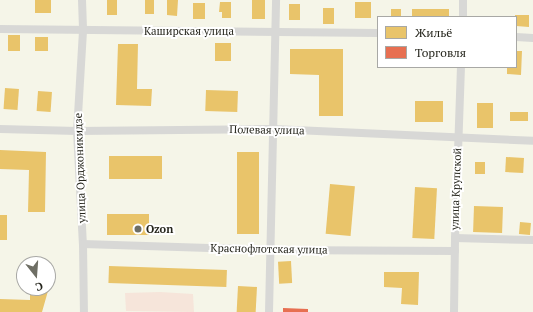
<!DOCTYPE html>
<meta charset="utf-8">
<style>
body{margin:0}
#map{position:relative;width:533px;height:312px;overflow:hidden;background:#f5f5e8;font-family:"PT Serif",serif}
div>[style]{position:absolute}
.green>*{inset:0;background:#f6e5da}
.homes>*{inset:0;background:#e9c46a;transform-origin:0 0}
.shops>*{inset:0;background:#e76f51}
.street>*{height:8px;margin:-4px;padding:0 4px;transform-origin:4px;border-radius:4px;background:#d8d8d6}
.dots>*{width:11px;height:11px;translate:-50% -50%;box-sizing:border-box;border:2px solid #fff;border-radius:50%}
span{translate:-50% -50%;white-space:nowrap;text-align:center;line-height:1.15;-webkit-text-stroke:4px #fff;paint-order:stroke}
.street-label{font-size:11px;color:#26261d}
.poi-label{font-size:11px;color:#26261d;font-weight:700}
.left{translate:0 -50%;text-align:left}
.legend{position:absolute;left:377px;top:16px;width:140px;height:52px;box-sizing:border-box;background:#fff;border:1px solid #a8a8a5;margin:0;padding:5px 7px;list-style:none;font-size:12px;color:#26261d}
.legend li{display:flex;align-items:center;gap:8px;height:20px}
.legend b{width:20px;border:1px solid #a8a8a5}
.north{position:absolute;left:16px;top:256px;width:40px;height:40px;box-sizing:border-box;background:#fff;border:1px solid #a8a8a5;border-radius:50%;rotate:163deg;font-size:11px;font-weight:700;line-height:16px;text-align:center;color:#26261d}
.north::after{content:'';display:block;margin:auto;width:14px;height:18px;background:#6e6e64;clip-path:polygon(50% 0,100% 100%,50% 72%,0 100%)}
</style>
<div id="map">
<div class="green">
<div style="clip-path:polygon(160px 292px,193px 294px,194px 312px,126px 311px,125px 293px)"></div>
</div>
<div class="homes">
<div style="left:35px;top:0;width:16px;height:13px"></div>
<div style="left:107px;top:0;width:10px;height:15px"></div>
<div style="left:145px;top:0;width:9px;height:14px"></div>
<div style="clip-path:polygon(167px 0,178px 0,177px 16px,167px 15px)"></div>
<div style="left:252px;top:0;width:13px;height:19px"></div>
<div style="clip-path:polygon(220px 2px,231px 2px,231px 18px,222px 18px,222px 12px,219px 12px)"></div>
<div style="left:371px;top:2px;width:16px;height:16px;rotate:90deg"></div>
<div style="left:193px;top:3px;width:12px;height:16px"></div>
<div style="left:289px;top:4px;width:11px;height:16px"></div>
<div style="left:323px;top:8px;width:11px;height:16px"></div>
<div style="left:391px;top:9px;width:10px;height:8px"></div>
<div style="left:412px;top:9px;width:37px;height:8px"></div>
<div style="clip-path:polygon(515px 15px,529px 15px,529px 27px,516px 26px)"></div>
<div style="left:8px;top:35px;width:12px;height:16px"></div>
<div style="left:35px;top:37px;width:13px;height:14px"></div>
<div style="left:215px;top:43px;width:16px;height:18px"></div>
<div style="clip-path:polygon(118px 44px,138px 44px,137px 89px,152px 89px,151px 106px,116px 105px)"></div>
<div style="clip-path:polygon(290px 49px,343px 49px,343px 116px,319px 116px,319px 75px,290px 74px)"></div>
<div style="clip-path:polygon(516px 51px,522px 51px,521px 75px,507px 74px,507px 67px,516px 67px)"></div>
<div style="left:5px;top:88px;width:14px;height:21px;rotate:4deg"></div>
<div style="left:206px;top:90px;width:32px;height:21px;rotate:2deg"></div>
<div style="left:38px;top:91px;width:14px;height:20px;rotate:4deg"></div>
<div style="left:415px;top:101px;width:28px;height:21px"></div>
<div style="left:477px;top:103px;width:16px;height:25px"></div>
<div style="left:510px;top:112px;width:18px;height:9px"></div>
<div style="clip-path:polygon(0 150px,46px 152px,45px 212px,28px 212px,29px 170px,0 169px)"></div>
<div style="left:237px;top:152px;width:22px;height:82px"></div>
<div style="left:109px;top:156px;width:53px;height:23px"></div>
<div style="left:506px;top:157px;width:18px;height:15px;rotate:3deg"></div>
<div style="left:475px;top:162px;width:10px;height:12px"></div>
<div style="left:330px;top:184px;width:25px;height:50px;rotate:5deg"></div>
<div style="left:415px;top:187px;width:22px;height:51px;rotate:3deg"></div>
<div style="left:474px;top:206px;width:29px;height:26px;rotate:2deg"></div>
<div style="left:149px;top:214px;width:21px;height:42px;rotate:90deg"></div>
<div style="left:0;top:215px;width:7px;height:25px"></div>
<div style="left:520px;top:222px;width:11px;height:12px;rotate:5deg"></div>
<div style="left:291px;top:261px;width:22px;height:13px;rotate:87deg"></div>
<div style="clip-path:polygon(48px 264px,50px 264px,50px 284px,42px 312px,0 312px,0 299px,30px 300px,30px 288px,48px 288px)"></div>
<div style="left:109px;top:266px;width:118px;height:17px;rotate:2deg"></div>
<div style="clip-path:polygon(384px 272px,419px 272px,418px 305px,401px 304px,402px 288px,384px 287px)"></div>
<div style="left:238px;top:286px;width:19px;height:26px;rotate:3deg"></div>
</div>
<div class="shops">
<div style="clip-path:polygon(283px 308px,308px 309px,308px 312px,283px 312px)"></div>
</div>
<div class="street">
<div style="left:82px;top:0;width:31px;rotate:88deg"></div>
<div style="left:83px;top:31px;width:100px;rotate:93.4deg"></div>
<div style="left:77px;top:131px;width:113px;rotate:87deg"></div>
<div style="left:83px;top:244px;width:68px;rotate:89.2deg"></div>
<div style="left:463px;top:17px;width:17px;rotate:-90deg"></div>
<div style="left:0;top:29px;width:378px;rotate:0.6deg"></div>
<div style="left:516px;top:37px;width:17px;rotate:3deg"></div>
<div style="left:0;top:129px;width:77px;rotate:1.5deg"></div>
<div style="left:77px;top:131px;width:196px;rotate:-0.6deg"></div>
<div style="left:273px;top:129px;width:260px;rotate:2.6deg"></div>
<div style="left:455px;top:238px;width:78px;rotate:1.5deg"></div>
<div style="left:83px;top:244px;width:186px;rotate:1.8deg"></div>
<div style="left:269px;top:250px;width:186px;rotate:0.3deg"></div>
<div style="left:269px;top:312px;width:312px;rotate:-88.7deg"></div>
<div style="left:454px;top:312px;width:74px;rotate:-89.2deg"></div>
<div style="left:455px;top:238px;width:171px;rotate:-88deg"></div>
</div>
<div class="dots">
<div style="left:138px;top:229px;background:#6e6e64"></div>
</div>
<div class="street-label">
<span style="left:189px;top:31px">Каширская улица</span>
<span style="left:267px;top:130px;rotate:1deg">Полевая улица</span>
<span style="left:80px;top:168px;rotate:-92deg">улица Орджоникидзе</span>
<span style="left:456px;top:189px;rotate:-88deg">улица Крупской</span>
<span style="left:269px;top:249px;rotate:1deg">Краснофлотская улица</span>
</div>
<div class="poi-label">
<span class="left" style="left:146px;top:229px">Ozon</span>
</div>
<ul class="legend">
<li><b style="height:11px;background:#e9c46a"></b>Жильё</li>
<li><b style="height:11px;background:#e76f51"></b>Торговля</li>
</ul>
<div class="north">С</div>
</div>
